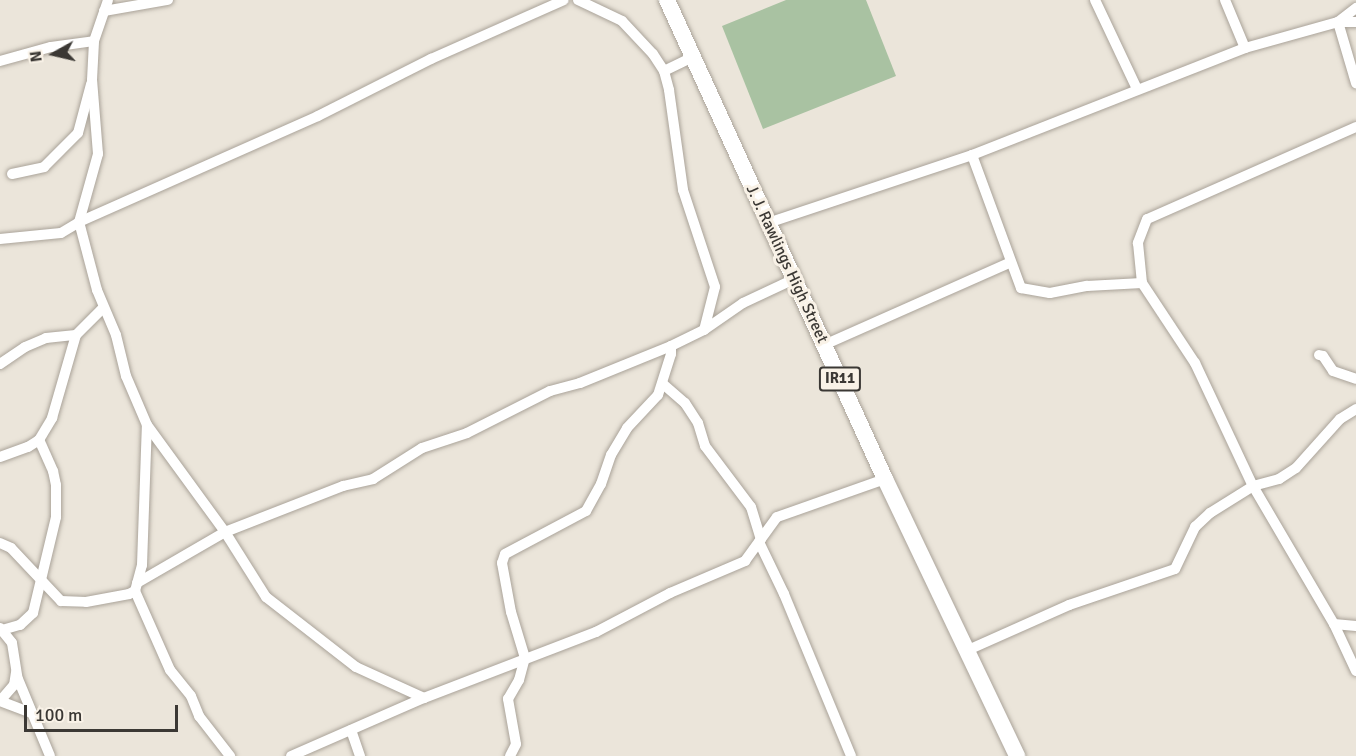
<!DOCTYPE html>
<style>
body{margin:0}
#map{position:relative;width:1356px;height:756px;overflow:hidden;background:#ebe5da;font-family:Signika,sans-serif}
div>[style]{position:absolute}
.green>*{inset:0;background:#a9c2a2}
.roads{filter:drop-shadow(0 0 2px #aaa399) drop-shadow(0 0 2px #aaa399)}
.minor>*{height:10px;margin:-5px;padding:0 5px;transform-origin:5px;border-radius:5px;background:#fff}
.primary>*{height:16px;margin:-8px;padding:0 8px;transform-origin:8px;border-radius:8px;background:#fff}
span{translate:-50% -50%;white-space:nowrap;text-align:center;line-height:1.15;-webkit-text-stroke:6px #f9f2e7;paint-order:stroke}
.shield-label span{padding:2px 4px;background:#f9f2e7;border:2px solid;border-radius:4px;-webkit-text-stroke-width:0}
.shield-label{font-size:15px;color:#3b3834;font-weight:700}
.street-label{font-size:16px;color:#3b3834}
.north{position:absolute;left:24px;top:24px;width:60px;height:60px;-webkit-text-stroke:4px #f9f2e7;paint-order:stroke;rotate:262deg;font-size:16px;font-weight:700;line-height:24px;text-align:center;color:#3b3834}
.north::after{content:'';display:block;margin:auto;width:21px;height:27px;background:#3b3834;clip-path:polygon(50% 0,100% 100%,50% 72%,0 100%)}
.scale{position:absolute;left:24px;top:705px;width:154px;height:27px;box-sizing:border-box;border:3px solid #3b3834;border-top:0;padding-left:8px;font-size:18px;line-height:21px;white-space:nowrap;color:#3b3834;-webkit-text-stroke:4px #f9f2e7;paint-order:stroke}
</style>
<div id="map">
<div class="green">
<div style="clip-path:polygon(786px 0,866px 0,896px 76px,763px 129px,722px 26px)"></div>
</div>
<div class="roads">
<div class="minor">
<div style="left:578px;top:0;width:49px;rotate:25.5deg"></div>
<div style="left:622px;top:21px;width:45px;rotate:46.8deg"></div>
<div style="left:653px;top:54px;width:20px;rotate:57deg"></div>
<div style="left:664px;top:71px;width:20px;rotate:75deg"></div>
<div style="left:669px;top:90px;width:101px;rotate:82deg"></div>
<div style="left:683px;top:190px;width:102px;rotate:71.7deg"></div>
<div style="left:715px;top:287px;width:44px;rotate:104.3deg"></div>
<div style="left:1095px;top:0;width:98px;rotate:64.7deg"></div>
<div style="left:1225px;top:0;width:52px;rotate:67.4deg"></div>
<div style="left:104px;top:11px;width:65px;rotate:-9.8deg"></div>
<div style="left:1356px;top:22px;width:18px;rotate:180deg"></div>
<div style="left:1338px;top:22px;width:64px;rotate:73.6deg"></div>
<div style="left:0;top:61px;width:53px;rotate:-15.4deg"></div>
<div style="left:51px;top:47px;width:43px;rotate:-7.9deg"></div>
<div style="left:664px;top:71px;width:32px;rotate:-26deg"></div>
<div style="left:1356px;top:127px;width:228px;rotate:156.2deg"></div>
<div style="left:1147px;top:219px;width:26px;rotate:111deg"></div>
<div style="left:1138px;top:243px;width:40px;rotate:84.3deg"></div>
<div style="left:1142px;top:283px;width:96px;rotate:56.5deg"></div>
<div style="left:1195px;top:363px;width:136px;rotate:64.8deg"></div>
<div style="left:1253px;top:486px;width:160px;rotate:59.6deg"></div>
<div style="left:1334px;top:624px;width:52px;rotate:64.9deg"></div>
<div style="left:972px;top:155px;width:142px;rotate:69.8deg"></div>
<div style="left:1021px;top:288px;width:29px;rotate:10deg"></div>
<div style="left:1050px;top:293px;width:38px;rotate:-11deg"></div>
<div style="left:1087px;top:286px;width:55px;rotate:-3.1deg"></div>
<div style="left:12px;top:174px;width:33px;rotate:-12deg"></div>
<div style="left:44px;top:167px;width:48px;rotate:-45deg"></div>
<div style="left:78px;top:133px;width:51px;rotate:-75.1deg"></div>
<div style="left:768px;top:223px;width:215px;rotate:-18.4deg"></div>
<div style="left:972px;top:155px;width:293px;rotate:-21.4deg"></div>
<div style="left:1245px;top:48px;width:97px;rotate:-15.6deg"></div>
<div style="left:1338px;top:22px;width:23px;rotate:-38deg"></div>
<div style="left:0;top:239px;width:61px;rotate:-5.6deg"></div>
<div style="left:61px;top:233px;width:21px;rotate:-31deg"></div>
<div style="left:79px;top:222px;width:261px;rotate:-23.9deg"></div>
<div style="left:318px;top:116px;width:127px;rotate:-26.8deg"></div>
<div style="left:431px;top:59px;width:145px;rotate:-23.9deg"></div>
<div style="left:824px;top:345px;width:202px;rotate:-23.9deg"></div>
<div style="left:1319px;top:355px;width:4px;rotate:14deg"></div>
<div style="left:1323px;top:356px;width:18px;rotate:56deg"></div>
<div style="left:1333px;top:371px;width:24px;rotate:19deg"></div>
<div style="left:0;top:364px;width:30px;rotate:-34deg"></div>
<div style="left:25px;top:347px;width:23px;rotate:-23deg"></div>
<div style="left:46px;top:338px;width:30px;rotate:-6deg"></div>
<div style="left:663px;top:384px;width:29px;rotate:41deg"></div>
<div style="left:685px;top:403px;width:24px;rotate:57deg"></div>
<div style="left:698px;top:423px;width:24px;rotate:73deg"></div>
<div style="left:705px;top:446px;width:76px;rotate:53deg"></div>
<div style="left:751px;top:507px;width:34px;rotate:73deg"></div>
<div style="left:147px;top:425px;width:132px;rotate:53.9deg"></div>
<div style="left:225px;top:532px;width:77px;rotate:57.8deg"></div>
<div style="left:266px;top:597px;width:114px;rotate:37.9deg"></div>
<div style="left:356px;top:667px;width:75px;rotate:24.5deg"></div>
<div style="left:0;top:457px;width:30px;rotate:-20deg"></div>
<div style="left:28px;top:447px;width:13px;rotate:-32deg"></div>
<div style="left:39px;top:440px;width:26px;rotate:-59deg"></div>
<div style="left:52px;top:418px;width:86px;rotate:-73.9deg"></div>
<div style="left:76px;top:335px;width:38px;rotate:-45deg"></div>
<div style="left:759px;top:542px;width:58px;rotate:64.3deg"></div>
<div style="left:784px;top:594px;width:175px;rotate:67.5deg"></div>
<div style="left:0;top:543px;width:12px;rotate:24deg"></div>
<div style="left:11px;top:548px;width:73px;rotate:46.7deg"></div>
<div style="left:61px;top:601px;width:25px;rotate:2deg"></div>
<div style="left:86px;top:602px;width:44px;rotate:-10.5deg"></div>
<div style="left:129px;top:594px;width:7px;rotate:-27deg"></div>
<div style="left:135px;top:591px;width:27px;rotate:-75deg"></div>
<div style="left:142px;top:565px;width:140px;rotate:-88deg"></div>
<div style="left:147px;top:425px;width:53px;rotate:-113.2deg"></div>
<div style="left:126px;top:376px;width:42px;rotate:-103.7deg"></div>
<div style="left:116px;top:335px;width:49px;rotate:-112.9deg"></div>
<div style="left:97px;top:290px;width:70px;rotate:-104.8deg"></div>
<div style="left:79px;top:222px;width:71px;rotate:-74.4deg"></div>
<div style="left:98px;top:154px;width:74px;rotate:-94.6deg"></div>
<div style="left:92px;top:80px;width:39px;rotate:-87deg"></div>
<div style="left:94px;top:41px;width:43px;rotate:-71.1deg"></div>
<div style="left:137px;top:583px;width:102px;rotate:-30.1deg"></div>
<div style="left:225px;top:532px;width:127px;rotate:-21.3deg"></div>
<div style="left:343px;top:486px;width:31px;rotate:-13deg"></div>
<div style="left:373px;top:479px;width:58px;rotate:-32.3deg"></div>
<div style="left:422px;top:448px;width:47px;rotate:-18.4deg"></div>
<div style="left:467px;top:433px;width:93px;rotate:-26.8deg"></div>
<div style="left:550px;top:391px;width:31px;rotate:-15deg"></div>
<div style="left:580px;top:383px;width:98px;rotate:-22.1deg"></div>
<div style="left:671px;top:346px;width:37px;rotate:-26deg"></div>
<div style="left:704px;top:330px;width:47px;rotate:-34.7deg"></div>
<div style="left:743px;top:303px;width:56px;rotate:-25.2deg"></div>
<div style="left:135px;top:591px;width:86px;rotate:66.1deg"></div>
<div style="left:170px;top:670px;width:33px;rotate:51deg"></div>
<div style="left:191px;top:696px;width:22px;rotate:68deg"></div>
<div style="left:199px;top:716px;width:51px;rotate:52.2deg"></div>
<div style="left:1334px;top:624px;width:22px;rotate:5deg"></div>
<div style="left:0;top:628px;width:19px;rotate:51deg"></div>
<div style="left:12px;top:643px;width:36px;rotate:81deg"></div>
<div style="left:18px;top:679px;width:83px;rotate:67.4deg"></div>
<div style="left:2px;top:630px;width:19px;rotate:-16deg"></div>
<div style="left:20px;top:625px;width:18px;rotate:-43deg"></div>
<div style="left:33px;top:613px;width:99px;rotate:-76.5deg"></div>
<div style="left:56px;top:517px;width:32px;rotate:-90deg"></div>
<div style="left:56px;top:485px;width:14px;rotate:-102deg"></div>
<div style="left:53px;top:471px;width:34px;rotate:-114deg"></div>
<div style="left:968px;top:650px;width:111px;rotate:-24deg"></div>
<div style="left:1069px;top:605px;width:112px;rotate:-18.8deg"></div>
<div style="left:1175px;top:569px;width:47px;rotate:-64.5deg"></div>
<div style="left:1195px;top:527px;width:21px;rotate:-43deg"></div>
<div style="left:1210px;top:513px;width:51px;rotate:-32.1deg"></div>
<div style="left:1253px;top:486px;width:27px;rotate:-15deg"></div>
<div style="left:1279px;top:479px;width:20px;rotate:-33deg"></div>
<div style="left:1296px;top:468px;width:66px;rotate:-48.1deg"></div>
<div style="left:1340px;top:419px;width:19px;rotate:-32deg"></div>
<div style="left:0;top:701px;width:21px;rotate:-49deg"></div>
<div style="left:14px;top:685px;width:13px;rotate:-81deg"></div>
<div style="left:0;top:701px;width:34px;rotate:21deg"></div>
<div style="left:351px;top:730px;width:28px;rotate:71deg"></div>
<div style="left:291px;top:756px;width:145px;rotate:-23.6deg"></div>
<div style="left:424px;top:698px;width:184px;rotate:-21deg"></div>
<div style="left:596px;top:632px;width:84px;rotate:-27.8deg"></div>
<div style="left:670px;top:593px;width:82px;rotate:-23.1deg"></div>
<div style="left:745px;top:561px;width:54px;rotate:-54deg"></div>
<div style="left:777px;top:517px;width:114px;rotate:-19.4deg"></div>
<div style="left:510px;top:756px;width:13px;rotate:-63deg"></div>
<div style="left:516px;top:744px;width:46px;rotate:-100.1deg"></div>
<div style="left:508px;top:699px;width:22px;rotate:-60deg"></div>
<div style="left:519px;top:680px;width:23px;rotate:-75deg"></div>
<div style="left:525px;top:658px;width:48px;rotate:-106.9deg"></div>
<div style="left:511px;top:612px;width:50px;rotate:-100.4deg"></div>
<div style="left:502px;top:563px;width:9px;rotate:-72deg"></div>
<div style="left:505px;top:554px;width:92px;rotate:-28deg"></div>
<div style="left:586px;top:511px;width:31px;rotate:-61deg"></div>
<div style="left:601px;top:484px;width:31px;rotate:-71deg"></div>
<div style="left:611px;top:455px;width:31px;rotate:-59deg"></div>
<div style="left:627px;top:428px;width:45px;rotate:-46.8deg"></div>
<div style="left:658px;top:395px;width:43px;rotate:-72.4deg"></div>
<div style="left:671px;top:354px;width:8px;rotate:-90deg"></div>
</div>
<div class="primary">
<div style="left:667px;top:0;width:526px;rotate:65.53deg"></div>
<div style="left:885px;top:479px;width:307px;rotate:64.5deg"></div>
</div>
</div>
<div class="shield-label">
<span style="left:840px;top:379px">IR11</span>
</div>
<div class="street-label">
<span style="left:787px;top:264px;rotate:65deg">J. J. Rawlings High Street</span>
</div>
<div class="north">N</div>
<div class="scale">100 m</div>
</div>
